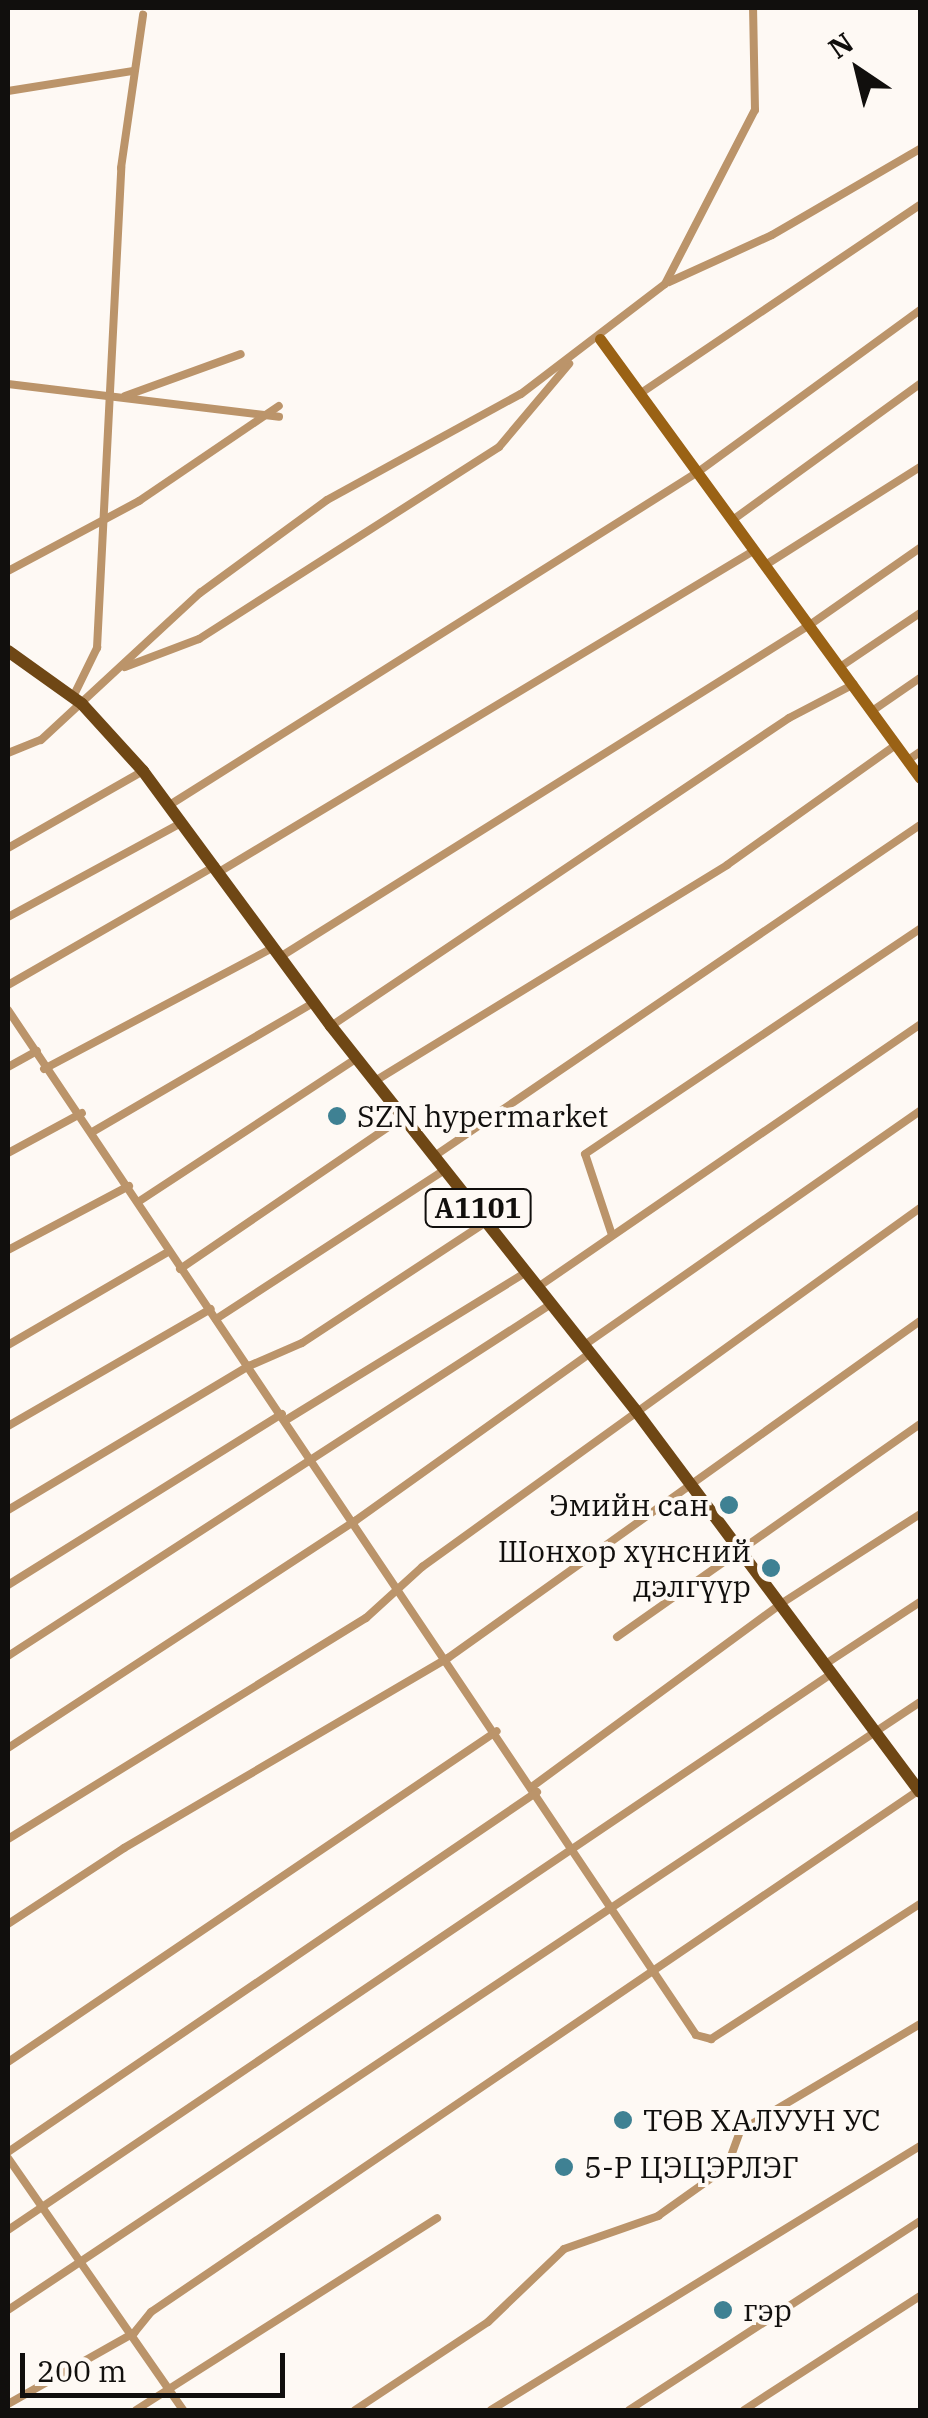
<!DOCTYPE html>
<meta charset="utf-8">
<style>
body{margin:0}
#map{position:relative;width:928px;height:2418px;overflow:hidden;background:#fef9f4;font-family:"IBM Plex Serif",serif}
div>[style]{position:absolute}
.street>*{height:8px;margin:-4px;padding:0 4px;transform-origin:4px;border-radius:4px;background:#bb946a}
.secondary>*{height:11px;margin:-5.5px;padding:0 5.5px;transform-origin:5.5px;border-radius:5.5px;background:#9a6215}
.primary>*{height:12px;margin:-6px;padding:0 6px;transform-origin:6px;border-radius:6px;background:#6f4715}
.dots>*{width:28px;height:28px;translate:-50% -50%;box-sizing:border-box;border:5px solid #fef9f4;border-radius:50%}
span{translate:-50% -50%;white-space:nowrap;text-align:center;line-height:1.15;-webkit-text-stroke:8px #fef9f4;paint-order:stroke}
.shield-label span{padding:2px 8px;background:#fef9f4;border:2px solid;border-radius:8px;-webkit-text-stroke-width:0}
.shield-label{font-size:28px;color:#110f0d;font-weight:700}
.poi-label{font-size:30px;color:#110f0d}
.left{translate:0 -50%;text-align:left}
.right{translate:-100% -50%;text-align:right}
.frame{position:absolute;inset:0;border:10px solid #110f0d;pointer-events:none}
.north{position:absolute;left:808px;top:20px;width:100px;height:100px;-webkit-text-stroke:8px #fef9f4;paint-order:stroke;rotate:325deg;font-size:28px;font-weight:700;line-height:40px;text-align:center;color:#110f0d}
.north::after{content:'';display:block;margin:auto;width:35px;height:45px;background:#110f0d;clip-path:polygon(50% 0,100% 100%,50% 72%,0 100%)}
.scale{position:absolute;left:20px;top:2353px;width:265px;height:45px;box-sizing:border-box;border:5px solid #110f0d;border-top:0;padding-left:12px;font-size:30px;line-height:35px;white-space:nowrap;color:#110f0d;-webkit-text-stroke:8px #fef9f4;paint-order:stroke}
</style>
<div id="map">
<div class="street">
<div style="left:8px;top:91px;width:127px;rotate:-9.1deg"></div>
<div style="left:669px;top:282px;width:113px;rotate:-24.5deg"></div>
<div style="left:772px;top:235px;width:171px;rotate:-30.2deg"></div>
<div style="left:8px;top:384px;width:273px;rotate:6.9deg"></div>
<div style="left:641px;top:393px;width:336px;rotate:-34deg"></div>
<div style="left:125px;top:396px;width:123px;rotate:-19.9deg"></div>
<div style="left:734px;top:519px;width:230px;rotate:-36deg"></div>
<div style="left:767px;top:564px;width:181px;rotate:-32.4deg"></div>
<div style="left:8px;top:571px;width:149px;rotate:-28.1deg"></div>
<div style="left:139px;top:501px;width:169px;rotate:-34.2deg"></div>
<div style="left:843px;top:665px;width:93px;rotate:-34deg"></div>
<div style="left:125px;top:667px;width:79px;rotate:-20.7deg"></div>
<div style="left:199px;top:639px;width:356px;rotate:-32.6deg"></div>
<div style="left:499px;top:447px;width:109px;rotate:-49.9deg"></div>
<div style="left:73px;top:697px;width:55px;rotate:-63.9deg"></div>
<div style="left:97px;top:648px;width:481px;rotate:-87.1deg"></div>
<div style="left:121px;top:168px;width:155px;rotate:-81.8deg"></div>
<div style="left:875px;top:709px;width:55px;rotate:-34.6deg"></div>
<div style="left:8px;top:753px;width:35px;rotate:-22deg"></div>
<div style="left:41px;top:740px;width:217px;rotate:-42.8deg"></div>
<div style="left:200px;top:593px;width:157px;rotate:-36.2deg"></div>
<div style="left:327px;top:500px;width:221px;rotate:-28.7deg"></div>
<div style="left:521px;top:394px;width:181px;rotate:-37.4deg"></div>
<div style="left:665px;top:284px;width:196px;rotate:-62.7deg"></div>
<div style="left:755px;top:110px;width:102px;rotate:-91.1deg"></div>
<div style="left:908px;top:760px;width:14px;rotate:-34deg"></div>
<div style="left:168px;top:806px;width:626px;rotate:-32.22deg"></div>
<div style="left:698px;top:472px;width:275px;rotate:-36.1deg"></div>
<div style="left:8px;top:848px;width:155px;rotate:-29.7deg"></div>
<div style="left:219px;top:872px;width:625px;rotate:-31deg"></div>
<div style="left:8px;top:917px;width:197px;rotate:-28.5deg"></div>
<div style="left:280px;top:957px;width:627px;rotate:-32.09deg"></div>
<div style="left:811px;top:624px;width:133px;rotate:-34.9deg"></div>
<div style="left:8px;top:985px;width:239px;rotate:-29.9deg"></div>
<div style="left:8px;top:1010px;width:1234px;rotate:56.13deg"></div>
<div style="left:696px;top:2035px;width:16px;rotate:15deg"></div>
<div style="left:711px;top:2039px;width:249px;rotate:-32.9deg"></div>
<div style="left:331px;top:1026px;width:552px;rotate:-33.92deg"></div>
<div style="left:789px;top:718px;width:73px;rotate:-27.6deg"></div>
<div style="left:8px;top:1067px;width:33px;rotate:-29deg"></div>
<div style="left:44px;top:1069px;width:259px;rotate:-27.9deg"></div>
<div style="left:375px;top:1081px;width:413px;rotate:-31.5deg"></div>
<div style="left:727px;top:865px;width:207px;rotate:-35.4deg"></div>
<div style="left:94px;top:1131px;width:254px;rotate:-30.3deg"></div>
<div style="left:8px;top:1153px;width:84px;rotate:-28.4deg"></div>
<div style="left:433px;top:1157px;width:589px;rotate:-34.28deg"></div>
<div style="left:138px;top:1202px;width:261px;rotate:-33.3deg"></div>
<div style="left:612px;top:1235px;width:85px;rotate:-108.4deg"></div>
<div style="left:585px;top:1154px;width:404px;rotate:-33.9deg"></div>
<div style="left:8px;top:1250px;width:137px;rotate:-27.9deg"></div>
<div style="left:180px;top:1269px;width:270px;rotate:-34.3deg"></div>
<div style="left:538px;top:1287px;width:464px;rotate:-34.5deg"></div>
<div style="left:216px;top:1319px;width:273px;rotate:-33.1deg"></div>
<div style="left:8px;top:1345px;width:185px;rotate:-30.2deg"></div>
<div style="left:583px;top:1346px;width:411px;rotate:-34.9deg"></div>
<div style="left:286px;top:1420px;width:283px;rotate:-31.6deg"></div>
<div style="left:8px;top:1426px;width:234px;rotate:-30deg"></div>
<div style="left:8px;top:1510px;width:281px;rotate:-30.9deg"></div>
<div style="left:249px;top:1366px;width:58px;rotate:-23.5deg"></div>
<div style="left:302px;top:1343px;width:222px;rotate:-33.3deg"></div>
<div style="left:8px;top:1585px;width:323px;rotate:-32deg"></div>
<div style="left:617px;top:1637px;width:370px;rotate:-35.1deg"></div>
<div style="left:8px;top:1656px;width:647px;rotate:-32.95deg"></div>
<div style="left:824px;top:1665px;width:115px;rotate:-33.3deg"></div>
<div style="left:8px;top:1748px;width:415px;rotate:-33.2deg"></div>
<div style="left:355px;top:1521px;width:287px;rotate:-35.5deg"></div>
<div style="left:533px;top:1786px;width:305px;rotate:-36.3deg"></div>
<div style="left:779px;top:1605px;width:168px;rotate:-32.8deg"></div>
<div style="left:8px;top:1839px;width:421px;rotate:-31.7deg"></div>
<div style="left:366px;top:1618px;width:76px;rotate:-42.3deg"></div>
<div style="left:422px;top:1567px;width:614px;rotate:-35.79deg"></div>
<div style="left:8px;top:1924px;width:139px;rotate:-33.2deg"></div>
<div style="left:124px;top:1848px;width:376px;rotate:-30.4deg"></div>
<div style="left:448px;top:1658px;width:580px;rotate:-35.53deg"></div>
<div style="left:8px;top:2062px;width:590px;rotate:-34.09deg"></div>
<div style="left:8px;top:2152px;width:640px;rotate:-34.24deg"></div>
<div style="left:8px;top:2158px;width:307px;rotate:55.2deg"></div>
<div style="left:8px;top:2230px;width:993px;rotate:-34.04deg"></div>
<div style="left:8px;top:2310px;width:1096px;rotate:-33.69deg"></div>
<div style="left:8px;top:2404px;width:145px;rotate:-29.4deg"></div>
<div style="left:134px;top:2333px;width:27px;rotate:-51deg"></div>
<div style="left:151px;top:2312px;width:929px;rotate:-34.2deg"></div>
<div style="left:136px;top:2410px;width:357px;rotate:-32.5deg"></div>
<div style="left:355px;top:2410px;width:159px;rotate:-33.5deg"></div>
<div style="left:488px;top:2322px;width:105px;rotate:-43.8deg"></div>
<div style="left:564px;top:2249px;width:100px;rotate:-19.3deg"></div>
<div style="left:658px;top:2216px;width:85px;rotate:-35.4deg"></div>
<div style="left:727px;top:2167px;width:38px;rotate:-70deg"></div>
<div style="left:740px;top:2131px;width:209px;rotate:-30.7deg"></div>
<div style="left:491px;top:2410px;width:504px;rotate:-31.61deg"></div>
<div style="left:629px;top:2410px;width:347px;rotate:-33deg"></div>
<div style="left:744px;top:2410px;width:210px;rotate:-32.9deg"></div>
</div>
<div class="secondary">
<div style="left:600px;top:339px;width:543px;rotate:53.91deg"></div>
</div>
<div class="primary">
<div style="left:8px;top:651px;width:91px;rotate:35.6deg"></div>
<div style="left:82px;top:704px;width:91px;rotate:47.7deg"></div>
<div style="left:143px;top:771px;width:317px;rotate:53.6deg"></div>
<div style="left:331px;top:1026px;width:491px;rotate:51.6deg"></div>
<div style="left:636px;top:1411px;width:475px;rotate:53.3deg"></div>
</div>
<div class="dots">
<div style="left:337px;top:1116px;background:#3f8193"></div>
<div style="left:729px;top:1505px;background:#3f8193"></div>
<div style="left:771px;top:1568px;background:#3f8193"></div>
<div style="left:623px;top:2120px;background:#3f8193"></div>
<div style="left:564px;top:2167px;background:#3f8193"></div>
<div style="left:723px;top:2310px;background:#3f8193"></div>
</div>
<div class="shield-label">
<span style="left:478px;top:1208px">A1101</span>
</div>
<div class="poi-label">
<span class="left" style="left:357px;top:1116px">SZN hypermarket</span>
<span class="right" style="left:709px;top:1505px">Эмийн сан</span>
<span class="right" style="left:751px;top:1568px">Шонхор хүнсний<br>дэлгүүр</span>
<span class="left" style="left:643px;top:2120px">ТӨВ ХАЛУУН УС</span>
<span class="left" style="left:584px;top:2167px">5-Р ЦЭЦЭРЛЭГ</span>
<span class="left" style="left:743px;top:2310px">гэр</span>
</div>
<div class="frame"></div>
<div class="north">N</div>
<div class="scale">200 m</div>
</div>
